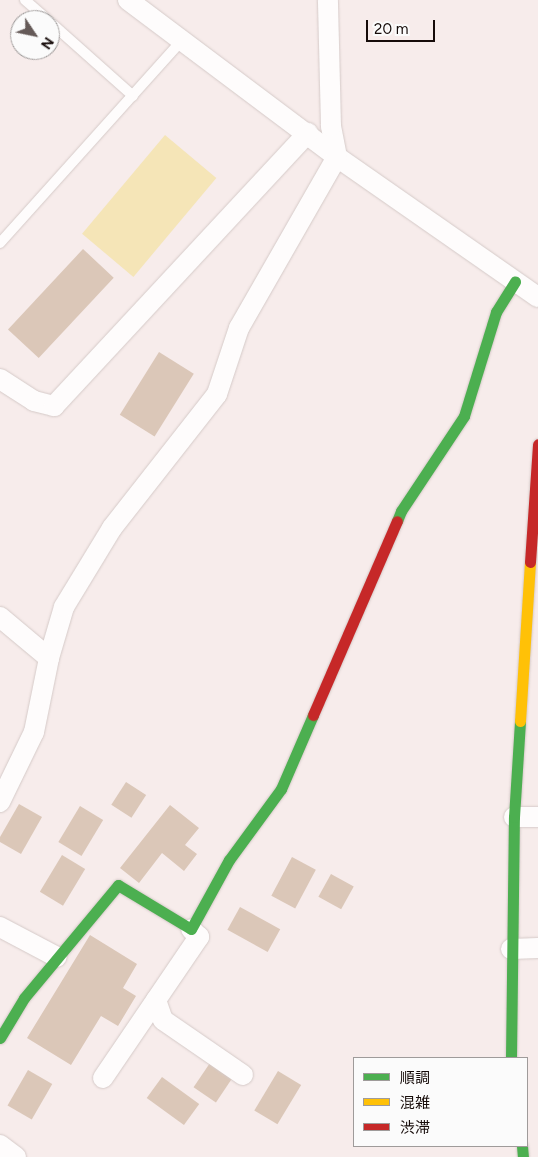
<!DOCTYPE html>
<meta charset="utf-8">
<style>
body{margin:0}
#map{position:relative;width:538px;height:1157px;overflow:hidden;background:#f7eceb;font-family:Figtree,"Noto Sans JP",sans-serif}
div>[style]{position:absolute}
.green>*{inset:0;background:#f5e5b7;transform-origin:0 0}
.building>*{inset:0;background:#dbc7b8;transform-origin:0 0}
.roads{filter:drop-shadow(0 0 1px #d5cac8) drop-shadow(0 0 1px #d5cac8)}
.lane>*{height:10px;margin:-5px;padding:0 5px;transform-origin:5px;border-radius:5px;background:#fefcfc}
.street>*{height:20px;margin:-10px;padding:0 10px;transform-origin:10px;border-radius:10px;background:#fefcfc}
.fast>*{height:11px;margin:-5.5px;padding:0 5.5px;transform-origin:5.5px;border-radius:5.5px;background:#4caf50}
.slow>*{height:11px;margin:-5.5px;padding:0 5.5px;transform-origin:5.5px;border-radius:5.5px;background:#ffc107}
.jam>*{height:11px;margin:-5.5px;padding:0 5.5px;transform-origin:5.5px;border-radius:5.5px;background:#c62828}
span{translate:-50% -50%;white-space:nowrap;text-align:center;line-height:1.15;-webkit-text-stroke:4px #fbfbfb;paint-order:stroke}
.legend{position:absolute;left:353px;top:1057px;width:175px;height:90px;box-sizing:border-box;background:#fbfbfb;border:1px solid #9f9b9a;margin:0;padding:6px 9px;list-style:none;font-size:15px;color:#160b09}
.legend li{display:flex;align-items:center;gap:10px;height:25px}
.legend b{width:25px;border:1px solid #9f9b9a}
.north{position:absolute;left:10px;top:10px;width:50px;height:50px;box-sizing:border-box;background:#fbfbfb;border:1px solid #9f9b9a;border-radius:50%;rotate:124deg;font-size:14px;font-weight:700;line-height:20px;text-align:center;color:#160b09}
.north::after{content:'';display:block;margin:auto;width:18px;height:22px;background:#655a58;clip-path:polygon(50% 0,100% 100%,50% 72%,0 100%)}
.scale{position:absolute;left:366px;top:20px;width:69px;height:22px;box-sizing:border-box;border:2px solid #160b09;border-top:0;padding-left:6px;font-size:15px;line-height:18px;white-space:nowrap;color:#160b09;-webkit-text-stroke:4px #fbfbfb;paint-order:stroke}
</style>
<div id="map">
<div class="green">
<div style="left:165px;top:135px;width:67px;height:129px;rotate:40deg"></div>
</div>
<div class="building">
<div style="left:83px;top:249px;width:42px;height:110px;rotate:43deg"></div>
<div style="left:159px;top:352px;width:41px;height:74px;rotate:32deg"></div>
<div style="left:126px;top:782px;width:24px;height:27px;rotate:33deg"></div>
<div style="clip-path:polygon(19px 804px,42px 817px,21px 854px,0 842px,0 837px)"></div>
<div style="clip-path:polygon(170px 805px,199px 828px,185px 845px,197px 854px,184px 871px,162px 853px,139px 883px,120px 868px)"></div>
<div style="left:80px;top:806px;width:27px;height:42px;rotate:31deg"></div>
<div style="left:62px;top:855px;width:27px;height:43px;rotate:31deg"></div>
<div style="left:292px;top:857px;width:27px;height:44px;rotate:28deg"></div>
<div style="left:331px;top:874px;width:26px;height:26px;rotate:29deg"></div>
<div style="left:240px;top:907px;width:46px;height:26px;rotate:29deg"></div>
<div style="clip-path:polygon(90px 935px,137px 964px,123px 988px,136px 996px,118px 1026px,101px 1016px,71px 1065px,27px 1038px)"></div>
<div style="left:212px;top:1060px;width:27px;height:33px;rotate:34deg"></div>
<div style="left:28px;top:1070px;width:28px;height:41px;rotate:30deg"></div>
<div style="left:278px;top:1071px;width:27px;height:46px;rotate:31deg"></div>
<div style="left:162px;top:1077px;width:46px;height:26px;rotate:36deg"></div>
</div>
<div class="roads">
<div class="lane">
<div style="left:25px;top:0;width:30px;rotate:41deg"></div>
<div style="left:50px;top:22px;width:111px;rotate:41.7deg"></div>
<div style="left:0;top:243px;width:273px;rotate:-48.1deg"></div>
</div>
<div class="street">
<div style="left:128px;top:0;width:261px;rotate:36.9deg"></div>
<div style="left:337px;top:157px;width:245px;rotate:34.9deg"></div>
<div style="left:0;top:379px;width:40px;rotate:32.9deg"></div>
<div style="left:34px;top:401px;width:21px;rotate:14deg"></div>
<div style="left:54px;top:406px;width:373px;rotate:-47.1deg"></div>
<div style="left:0;top:617px;width:64px;rotate:39.9deg"></div>
<div style="left:0;top:802px;width:78px;rotate:-64.1deg"></div>
<div style="left:34px;top:732px;width:76px;rotate:-78.5deg"></div>
<div style="left:49px;top:658px;width:53px;rotate:-73.6deg"></div>
<div style="left:64px;top:607px;width:92px;rotate:-58.7deg"></div>
<div style="left:112px;top:528px;width:170px;rotate:-51.9deg"></div>
<div style="left:217px;top:394px;width:70px;rotate:-71.6deg"></div>
<div style="left:239px;top:328px;width:197px;rotate:-60.2deg"></div>
<div style="left:337px;top:157px;width:32px;rotate:-101deg"></div>
<div style="left:331px;top:126px;width:126px;rotate:-91.4deg"></div>
<div style="left:514px;top:817px;width:24px"></div>
<div style="left:0;top:927px;width:64px;rotate:27.8deg"></div>
<div style="left:511px;top:949px;width:27px;rotate:-2deg"></div>
<div style="left:156px;top:1000px;width:21px;rotate:71deg"></div>
<div style="left:163px;top:1020px;width:97px;rotate:34.5deg"></div>
<div style="left:103px;top:1078px;width:171px;rotate:-55.8deg"></div>
<div style="left:199px;top:937px;width:11px;rotate:-135deg"></div>
<div style="left:0;top:1145px;width:20px;rotate:37deg"></div>
</div>
<div class="fast">
<div style="left:397px;top:521px;width:11px;rotate:-68deg"></div>
<div style="left:401px;top:511px;width:114px;rotate:-56.4deg"></div>
<div style="left:464px;top:416px;width:109px;rotate:-72.9deg"></div>
<div style="left:496px;top:312px;width:36px;rotate:-58deg"></div>
<div style="left:0;top:1038px;width:47px;rotate:-59deg"></div>
<div style="left:24px;top:998px;width:147px;rotate:-50.2deg"></div>
<div style="left:118px;top:885px;width:85px;rotate:31.1deg"></div>
<div style="left:191px;top:929px;width:79px;rotate:-61.2deg"></div>
<div style="left:229px;top:860px;width:88px;rotate:-53.8deg"></div>
<div style="left:281px;top:789px;width:81px;rotate:-66.6deg"></div>
<div style="left:511px;top:1058px;width:241px;rotate:-89.3deg"></div>
<div style="left:514px;top:817px;width:96px;rotate:-86.4deg"></div>
<div style="left:522px;top:1146px;width:11px;rotate:85deg"></div>
</div>
<div class="slow">
<div style="left:520px;top:721px;width:159px;rotate:-86.4deg"></div>
</div>
<div class="jam">
<div style="left:530px;top:562px;width:118px;rotate:-86.1deg"></div>
<div style="left:313px;top:715px;width:211px;rotate:-66.6deg"></div>
</div>
</div>
<ul class="legend">
<li><b style="height:6px;background:#4caf50"></b>順調</li>
<li><b style="height:6px;background:#ffc107"></b>混雑</li>
<li><b style="height:6px;background:#c62828"></b>渋滞</li>
</ul>
<div class="north">N</div>
<div class="scale">20 m</div>
</div>
